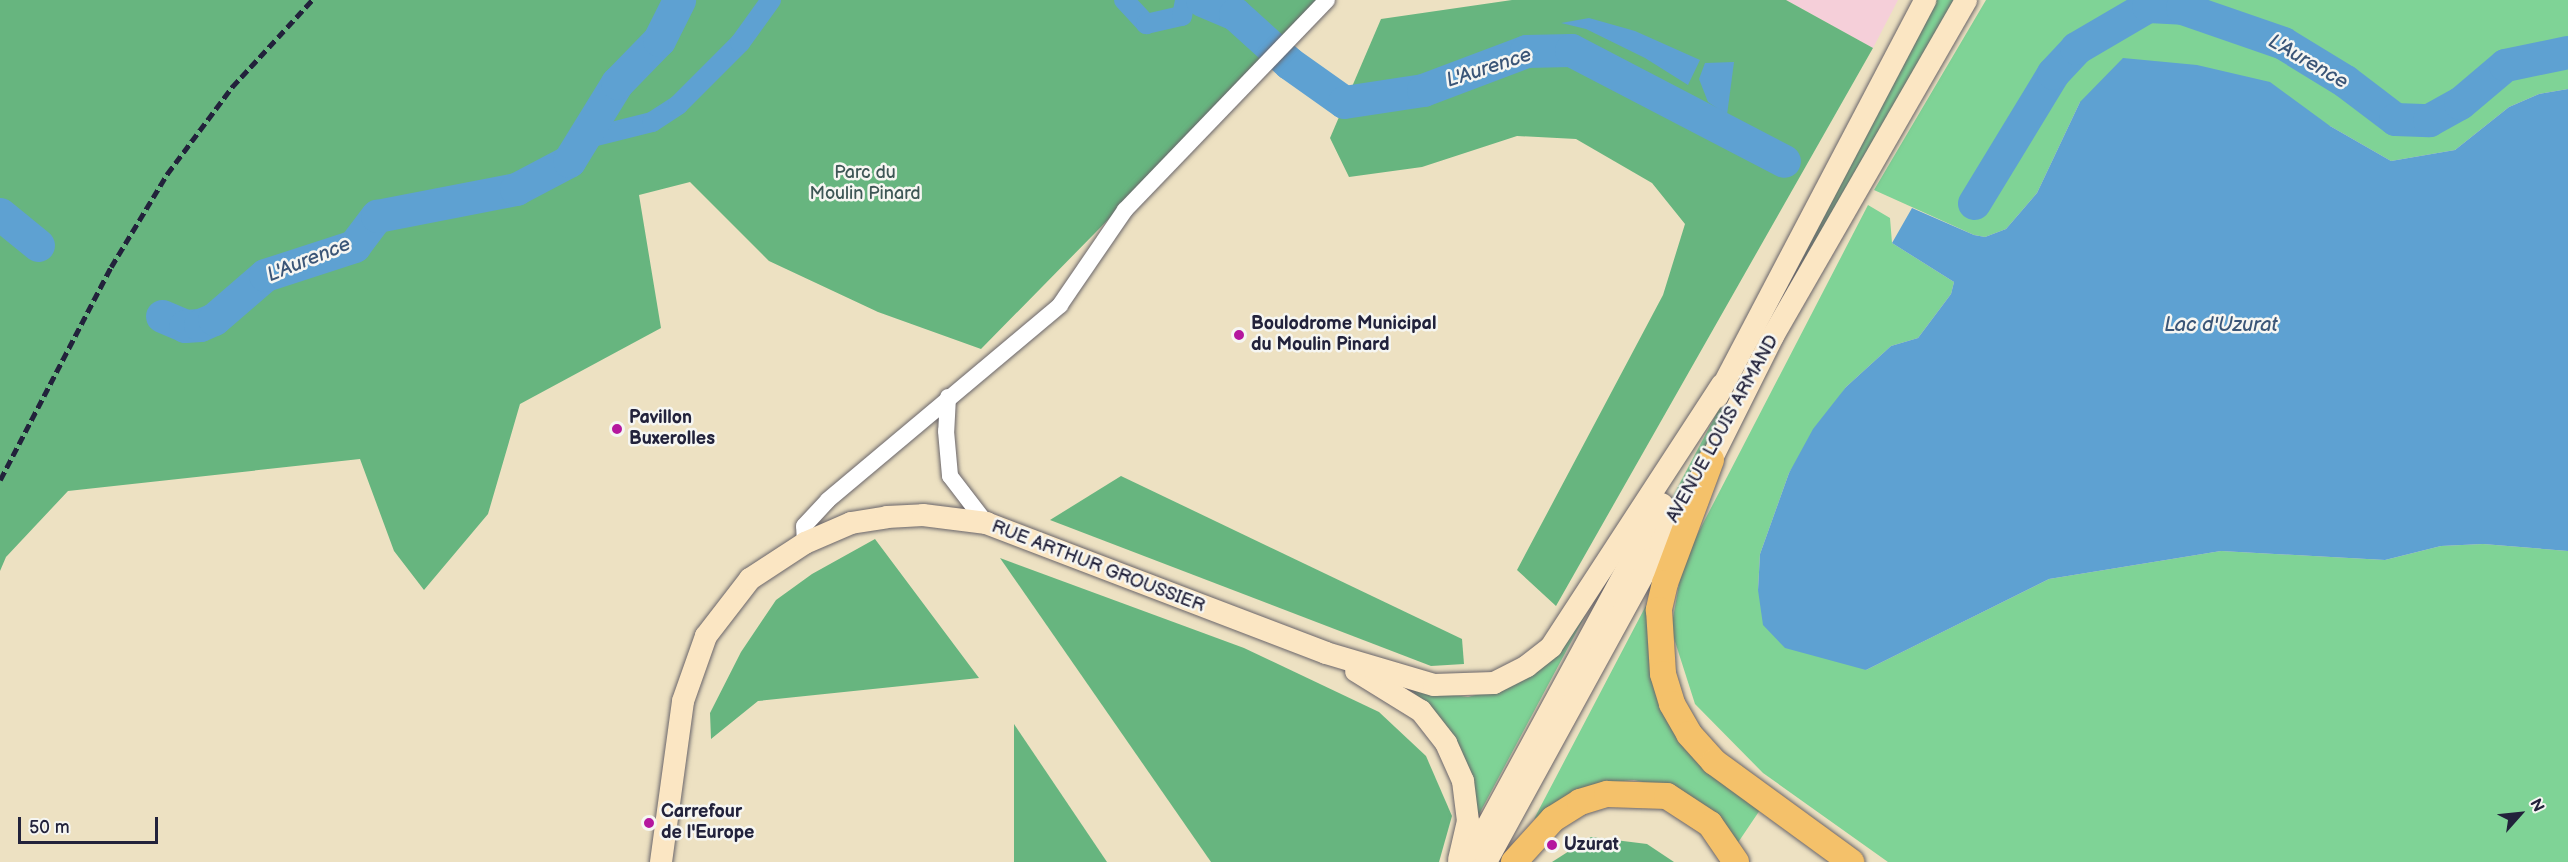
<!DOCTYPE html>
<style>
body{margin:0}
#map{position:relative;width:2568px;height:862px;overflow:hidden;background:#ede1c2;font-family:"Balsamiq Sans",sans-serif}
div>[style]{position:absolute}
.built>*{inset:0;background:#f5cfd9}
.green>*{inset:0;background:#7fd396}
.forest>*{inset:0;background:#67b57f}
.water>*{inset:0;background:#5ea1d2}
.canal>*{height:20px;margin:-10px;padding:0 10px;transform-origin:10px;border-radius:10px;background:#5ea1d2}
.river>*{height:33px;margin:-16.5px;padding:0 16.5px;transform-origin:16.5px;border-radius:16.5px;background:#5ea1d2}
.roads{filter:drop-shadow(0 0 2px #69656a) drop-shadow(0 0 2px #69656a)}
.minor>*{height:16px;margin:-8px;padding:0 8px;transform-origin:8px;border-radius:8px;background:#fff}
.secondary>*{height:22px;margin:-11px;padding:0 11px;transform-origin:11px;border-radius:11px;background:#fbe6c3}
.primary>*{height:26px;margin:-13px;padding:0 13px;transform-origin:13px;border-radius:13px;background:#f4c16a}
.rail>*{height:4.5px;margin-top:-2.25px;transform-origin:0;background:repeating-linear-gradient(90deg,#22223b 0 9px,transparent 0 13.5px)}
.dots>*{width:16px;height:16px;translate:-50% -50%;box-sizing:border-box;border:3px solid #f6f6f2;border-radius:50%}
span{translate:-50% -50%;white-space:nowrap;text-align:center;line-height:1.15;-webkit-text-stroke:5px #f6f6f2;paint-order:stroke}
.park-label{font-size:18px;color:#3e5756}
.poi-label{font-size:18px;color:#22223b;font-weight:700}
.left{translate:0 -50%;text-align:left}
.street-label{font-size:18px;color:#22223b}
.water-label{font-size:20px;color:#3a5577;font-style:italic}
.north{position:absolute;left:2490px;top:784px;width:60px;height:60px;-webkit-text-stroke:4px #f6f6f2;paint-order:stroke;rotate:63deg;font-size:16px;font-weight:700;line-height:24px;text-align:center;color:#22223b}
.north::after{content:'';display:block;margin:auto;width:21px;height:27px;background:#22223b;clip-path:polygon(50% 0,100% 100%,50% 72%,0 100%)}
.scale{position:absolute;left:18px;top:817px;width:140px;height:27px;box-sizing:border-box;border:3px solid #22223b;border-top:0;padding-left:8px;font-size:18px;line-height:21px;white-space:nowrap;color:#22223b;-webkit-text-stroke:4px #f6f6f2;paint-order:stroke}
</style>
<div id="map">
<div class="built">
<div style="clip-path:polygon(1786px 0,1898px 0,1873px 48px)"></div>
</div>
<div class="green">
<div style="clip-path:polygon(1935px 0,1957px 0,1592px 661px,1653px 534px)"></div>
<div style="clip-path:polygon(1986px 0,2568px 0,2568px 89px,2539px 94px,2509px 107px,2455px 150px,2391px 161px,2330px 126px,2080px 102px,2037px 193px,2006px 229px,1985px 237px,1974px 235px,1874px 190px)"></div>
<div style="clip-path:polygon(1868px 205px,1890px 218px,1892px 243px,1954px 282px,1951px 294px,1918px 338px,1891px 346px,1846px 387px,1789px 473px,1760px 554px,1758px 590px,1866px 670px,2049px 579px,2221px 551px,2385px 560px,2441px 546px,2483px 544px,2568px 551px,2568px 862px,1888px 862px,1763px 773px,1695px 704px,1671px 629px,1683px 562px)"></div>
<div style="clip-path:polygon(1651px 596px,1657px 679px,1762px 807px,1737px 844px,1670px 788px,1634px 780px,1601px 783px,1534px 819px)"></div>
<div style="clip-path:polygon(1586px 614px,1476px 820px,1431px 708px,1410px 689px,1468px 697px,1514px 685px,1550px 661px)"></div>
</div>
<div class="forest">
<div style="clip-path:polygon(0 0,1324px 0,981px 349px,878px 312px,769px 261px,690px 182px,639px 195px,661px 328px,520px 404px,488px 514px,424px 590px,394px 551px,360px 459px,68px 491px,6px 557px,0 571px)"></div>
<div style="clip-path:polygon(1512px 0,1786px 0,1873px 48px,1556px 606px,1517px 570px,1663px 295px,1685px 224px,1652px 183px,1576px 139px,1517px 136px,1422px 167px,1349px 177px,1330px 138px,1381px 19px)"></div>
<div style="clip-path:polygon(1121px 476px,1462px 639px,1464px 664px,1431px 666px,1050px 520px)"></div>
<div style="clip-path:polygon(875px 539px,979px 678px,758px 701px,711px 739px,710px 713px,741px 652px,776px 600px,812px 574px)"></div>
<div style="clip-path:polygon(1000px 558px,1244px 648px,1379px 712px,1426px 756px,1452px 816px,1439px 862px,1211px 862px)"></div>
<div style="clip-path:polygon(1014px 724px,1107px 862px,1014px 862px)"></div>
<div style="clip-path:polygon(1591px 837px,1647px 844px,1674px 862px,1552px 862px)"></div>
</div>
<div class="water">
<div style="clip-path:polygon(1589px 18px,1635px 31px,1700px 60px,1688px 85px,1645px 58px,1586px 29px,1561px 23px)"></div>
<div style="clip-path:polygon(2123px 58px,2197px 65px,2270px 82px,2330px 126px,2391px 161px,2455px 150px,2509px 107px,2539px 94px,2568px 89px,2568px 551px,2483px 544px,2441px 546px,2385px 560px,2221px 551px,2049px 579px,1866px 670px,1785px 648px,1763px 625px,1758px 590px,1760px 554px,1789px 473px,1813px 429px,1846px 387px,1891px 346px,1918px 338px,1951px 294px,1954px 282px,1892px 243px,1912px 208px,1974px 235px,1985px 237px,2006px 229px,2037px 193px,2080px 102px)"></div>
<div style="clip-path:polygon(1734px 62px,1727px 115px,1708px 102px,1699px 79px,1705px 63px)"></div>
</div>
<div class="canal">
<div style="left:1124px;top:0;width:33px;rotate:47deg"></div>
<div style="left:1146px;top:24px;width:37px;rotate:-13deg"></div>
<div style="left:1182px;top:16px;width:16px;rotate:-79deg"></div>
<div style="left:584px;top:139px;width:70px;rotate:-14deg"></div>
<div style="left:652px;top:122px;width:31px;rotate:-33deg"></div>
<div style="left:678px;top:105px;width:88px;rotate:-45deg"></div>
<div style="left:740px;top:43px;width:53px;rotate:-54.2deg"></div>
</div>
<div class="river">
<div style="left:1202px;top:0;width:36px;rotate:23deg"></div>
<div style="left:1235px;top:14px;width:73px;rotate:42.2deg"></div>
<div style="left:1289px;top:63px;width:67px;rotate:35.3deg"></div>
<div style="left:1344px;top:102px;width:80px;rotate:-8.6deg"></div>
<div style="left:1423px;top:90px;width:110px;rotate:-20.7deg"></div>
<div style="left:1526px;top:51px;width:45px;rotate:-1.3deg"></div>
<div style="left:1571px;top:50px;width:240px;rotate:27.5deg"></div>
<div style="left:1974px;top:203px;width:152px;rotate:-58.7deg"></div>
<div style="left:2053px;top:73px;width:34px;rotate:-47deg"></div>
<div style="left:2076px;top:48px;width:83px;rotate:-30.3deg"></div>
<div style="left:2148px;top:6px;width:34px;rotate:3deg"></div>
<div style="left:2182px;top:8px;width:107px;rotate:19.1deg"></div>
<div style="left:2283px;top:43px;width:73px;rotate:31.5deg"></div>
<div style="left:2345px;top:81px;width:63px;rotate:37.2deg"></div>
<div style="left:2395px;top:119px;width:34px;rotate:2deg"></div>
<div style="left:2429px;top:120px;width:35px;rotate:-29deg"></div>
<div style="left:2460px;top:103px;width:59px;rotate:-40.2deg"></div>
<div style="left:2505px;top:65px;width:64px;rotate:-11.7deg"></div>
<div style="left:0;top:214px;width:49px;rotate:39.2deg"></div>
<div style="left:162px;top:316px;width:25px;rotate:23deg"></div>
<div style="left:185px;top:326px;width:15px;rotate:-4deg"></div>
<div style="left:200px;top:325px;width:15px;rotate:-23deg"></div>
<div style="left:214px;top:319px;width:67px;rotate:-40.8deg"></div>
<div style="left:265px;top:275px;width:94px;rotate:-18deg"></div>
<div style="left:354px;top:246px;width:38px;rotate:-53deg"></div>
<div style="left:377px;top:216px;width:142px;rotate:-11deg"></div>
<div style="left:516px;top:189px;width:60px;rotate:-27.8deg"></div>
<div style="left:569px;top:161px;width:92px;rotate:-58.4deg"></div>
<div style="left:617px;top:83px;width:60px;rotate:-45.7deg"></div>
<div style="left:659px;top:40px;width:45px;rotate:-63.4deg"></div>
</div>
<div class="roads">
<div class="minor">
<div style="left:948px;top:397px;width:34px;rotate:93deg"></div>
<div style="left:946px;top:431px;width:45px;rotate:84.9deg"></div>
<div style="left:950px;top:476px;width:59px;rotate:52.5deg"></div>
<div style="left:805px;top:543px;width:17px;rotate:-93deg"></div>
<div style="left:804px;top:526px;width:35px;rotate:-47deg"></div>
<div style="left:828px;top:500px;width:303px;rotate:-40deg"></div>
<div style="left:1060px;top:305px;width:115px;rotate:-55.6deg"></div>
<div style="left:1125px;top:210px;width:291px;rotate:-46.1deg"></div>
</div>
<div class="secondary">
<div style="left:1717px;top:397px;width:448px;rotate:-62.3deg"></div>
<div style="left:1356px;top:671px;width:76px;rotate:31.6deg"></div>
<div style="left:1421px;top:711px;width:41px;rotate:52deg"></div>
<div style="left:1446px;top:743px;width:42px;rotate:65.9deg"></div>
<div style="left:1463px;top:781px;width:40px;rotate:82.9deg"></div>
<div style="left:1468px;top:821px;width:40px;rotate:103deg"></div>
<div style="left:661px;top:862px;width:162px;rotate:-82.2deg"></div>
<div style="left:683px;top:701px;width:69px;rotate:-70.5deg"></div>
<div style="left:706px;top:636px;width:72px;rotate:-52.3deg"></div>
<div style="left:750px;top:579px;width:66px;rotate:-33.2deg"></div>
<div style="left:805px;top:543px;width:50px;rotate:-23.5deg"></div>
<div style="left:851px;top:523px;width:36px;rotate:-9deg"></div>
<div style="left:887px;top:517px;width:36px;rotate:-3deg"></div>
<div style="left:923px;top:515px;width:64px;rotate:7.2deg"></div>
<div style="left:986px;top:523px;width:364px;rotate:20.9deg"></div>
<div style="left:1326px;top:653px;width:113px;rotate:16.5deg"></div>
<div style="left:1434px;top:685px;width:60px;rotate:-1.9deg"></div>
<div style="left:1494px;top:683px;width:37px;rotate:-27deg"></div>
<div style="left:1527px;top:666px;width:31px;rotate:-38deg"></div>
<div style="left:1551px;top:647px;width:313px;rotate:-56.9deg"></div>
<div style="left:1468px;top:862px;width:407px;rotate:-61.5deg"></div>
<div style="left:1486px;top:862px;width:362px;rotate:-61.3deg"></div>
<div style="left:1660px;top:544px;width:98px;rotate:-58.7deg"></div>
<div style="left:1711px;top:460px;width:139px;rotate:-63.4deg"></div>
<div style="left:1773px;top:336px;width:387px;rotate:-60.1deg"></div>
</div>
<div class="primary">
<div style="left:1711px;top:460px;width:131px;rotate:110.5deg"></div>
<div style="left:1665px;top:583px;width:28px;rotate:103deg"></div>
<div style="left:1659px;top:610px;width:64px;rotate:86.4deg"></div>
<div style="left:1663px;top:674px;width:31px;rotate:73deg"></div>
<div style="left:1672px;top:704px;width:34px;rotate:60deg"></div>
<div style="left:1689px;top:734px;width:38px;rotate:48deg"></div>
<div style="left:1714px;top:762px;width:170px;rotate:36.1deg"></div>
<div style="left:1514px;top:862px;width:58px;rotate:-47.8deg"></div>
<div style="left:1553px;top:819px;width:32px;rotate:-32deg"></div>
<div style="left:1580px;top:802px;width:28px;rotate:-17deg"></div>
<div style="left:1607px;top:794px;width:60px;rotate:1.9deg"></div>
<div style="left:1667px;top:796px;width:51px;rotate:33.1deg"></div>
<div style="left:1710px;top:824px;width:46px;rotate:55.6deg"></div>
</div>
</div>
<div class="rail">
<div style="left:0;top:480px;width:240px;rotate:-62.5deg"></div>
<div style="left:111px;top:267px;width:109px;rotate:-58.9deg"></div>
<div style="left:167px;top:174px;width:109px;rotate:-53.2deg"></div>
<div style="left:232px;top:87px;width:118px;rotate:-47.4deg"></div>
</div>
<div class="dots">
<div style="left:1239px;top:335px;background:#b5179e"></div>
<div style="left:617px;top:429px;background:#b5179e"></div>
<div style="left:649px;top:823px;background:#b5179e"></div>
<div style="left:1552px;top:845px;background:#b5179e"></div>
</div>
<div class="park-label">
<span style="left:865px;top:184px">Parc du<br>Moulin Pinard</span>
</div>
<div class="poi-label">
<span class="left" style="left:1251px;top:335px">Boulodrome Municipal<br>du Moulin Pinard</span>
<span class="left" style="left:629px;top:429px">Pavillon<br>Buxerolles</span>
<span class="left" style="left:661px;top:823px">Carrefour<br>de l'Europe</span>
<span class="left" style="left:1564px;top:845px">Uzurat</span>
</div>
<div class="street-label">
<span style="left:1723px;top:429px;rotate:-61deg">AVENUE LOUIS ARMAND</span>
<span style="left:1098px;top:567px;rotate:21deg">RUE ARTHUR GROUSSIER</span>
</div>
<div class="water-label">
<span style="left:2308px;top:62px;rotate:30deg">L'Aurence</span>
<span style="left:1489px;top:68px;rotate:-18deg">L'Aurence</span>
<span style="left:309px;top:260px;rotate:-22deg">L'Aurence</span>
<span style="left:2221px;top:325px">Lac d'Uzurat</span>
</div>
<div class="north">N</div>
<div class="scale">50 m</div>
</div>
